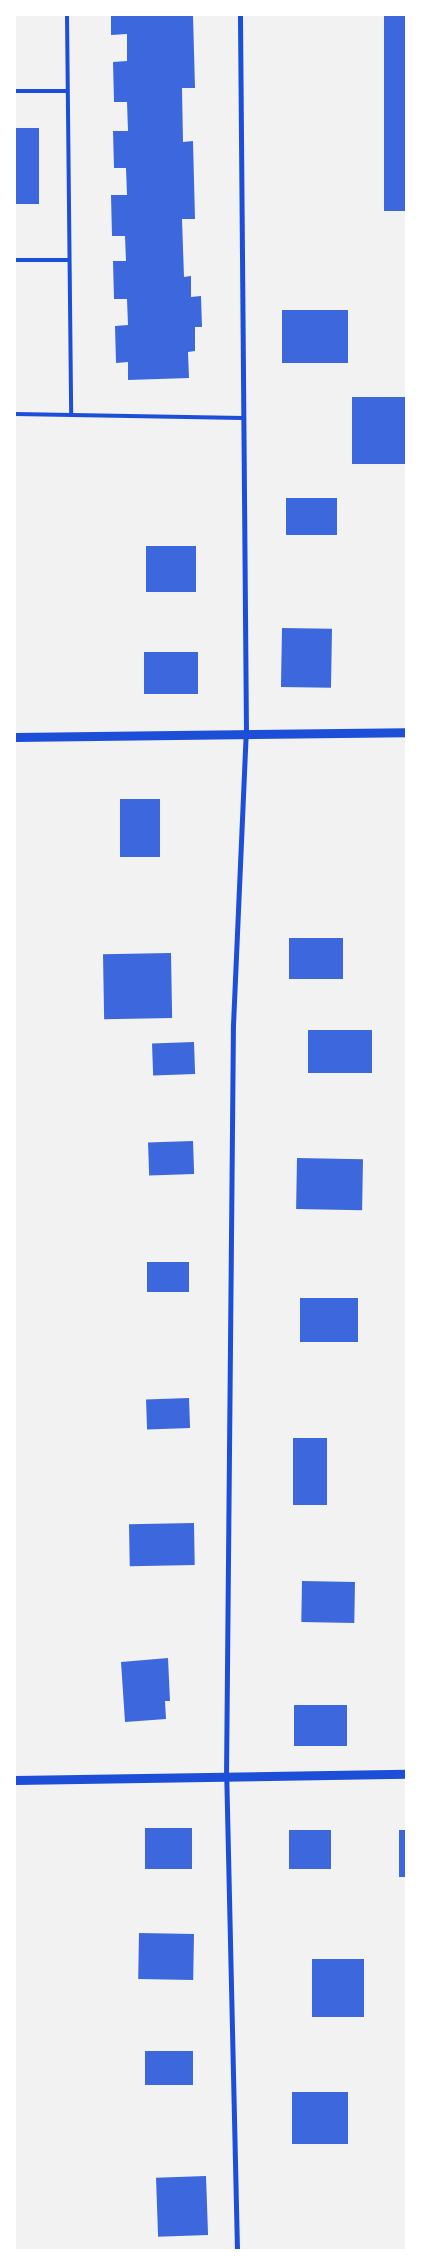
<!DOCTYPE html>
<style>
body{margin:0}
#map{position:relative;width:421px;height:2265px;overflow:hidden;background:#f2f2f2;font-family:Commissioner,sans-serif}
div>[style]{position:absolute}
.building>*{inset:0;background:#3d67dc;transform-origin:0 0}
.service>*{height:4px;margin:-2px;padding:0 2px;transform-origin:2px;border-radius:2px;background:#1d4ed8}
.minor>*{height:5px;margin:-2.5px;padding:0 2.5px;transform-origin:2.5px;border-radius:2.5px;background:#1d4ed8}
.tertiary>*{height:9px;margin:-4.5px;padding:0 4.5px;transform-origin:4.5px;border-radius:4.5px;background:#1d4ed8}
span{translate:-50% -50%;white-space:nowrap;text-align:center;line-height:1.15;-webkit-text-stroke:5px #fff;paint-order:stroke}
.frame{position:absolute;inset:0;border:16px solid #fff;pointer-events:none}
</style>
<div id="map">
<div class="building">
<div style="clip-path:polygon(111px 15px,193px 15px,195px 88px,182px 88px,183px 142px,193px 141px,195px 219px,182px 219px,184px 277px,191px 276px,191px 297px,201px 296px,202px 327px,195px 327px,195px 351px,188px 352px,189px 378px,128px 380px,128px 362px,116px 363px,115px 326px,128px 325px,127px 299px,114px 299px,113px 261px,126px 261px,125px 236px,112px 236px,111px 195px,127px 195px,126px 168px,114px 168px,113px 131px,128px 131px,127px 102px,114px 102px,113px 62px,127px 61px,127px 34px,111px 35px)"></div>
<div style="left:384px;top:15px;width:22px;height:196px"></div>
<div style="left:15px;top:128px;width:24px;height:76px"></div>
<div style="left:282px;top:310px;width:66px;height:53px"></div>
<div style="left:406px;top:397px;width:67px;height:54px;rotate:90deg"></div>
<div style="left:286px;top:498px;width:51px;height:37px"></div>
<div style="left:146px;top:546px;width:50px;height:46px"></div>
<div style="left:282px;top:628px;width:50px;height:59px;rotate:1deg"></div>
<div style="left:198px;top:652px;width:42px;height:54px;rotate:90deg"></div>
<div style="left:120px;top:799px;width:40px;height:58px"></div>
<div style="left:289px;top:938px;width:54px;height:41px"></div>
<div style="left:171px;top:953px;width:65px;height:68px;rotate:89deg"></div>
<div style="left:308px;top:1030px;width:64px;height:43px"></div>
<div style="left:194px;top:1042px;width:32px;height:42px;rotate:88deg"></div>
<div style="left:193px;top:1141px;width:33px;height:45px;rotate:88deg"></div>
<div style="left:297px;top:1158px;width:66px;height:51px;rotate:1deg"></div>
<div style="left:189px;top:1262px;width:30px;height:42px;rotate:90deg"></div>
<div style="left:300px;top:1298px;width:58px;height:44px"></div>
<div style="left:189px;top:1398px;width:30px;height:43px;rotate:88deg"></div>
<div style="left:293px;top:1438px;width:34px;height:67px"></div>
<div style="left:194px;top:1523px;width:42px;height:65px;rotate:89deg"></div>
<div style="left:302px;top:1581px;width:53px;height:41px;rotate:1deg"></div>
<div style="clip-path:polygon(168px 1658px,170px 1701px,165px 1701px,166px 1719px,125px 1722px,121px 1662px)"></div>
<div style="left:294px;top:1705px;width:53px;height:41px"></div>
<div style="left:145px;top:1828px;width:47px;height:41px"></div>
<div style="left:289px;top:1830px;width:42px;height:39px"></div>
<div style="left:399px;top:1830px;width:7px;height:47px"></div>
<div style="left:139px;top:1933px;width:55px;height:46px;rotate:1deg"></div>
<div style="left:312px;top:1959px;width:52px;height:58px"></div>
<div style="left:193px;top:2051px;width:34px;height:48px;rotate:90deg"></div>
<div style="left:292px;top:2092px;width:56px;height:52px"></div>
<div style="left:206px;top:2176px;width:59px;height:50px;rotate:88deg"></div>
</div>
<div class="service">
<div style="left:67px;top:15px;width:400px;rotate:89.4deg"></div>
<div style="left:15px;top:91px;width:52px"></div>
<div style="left:15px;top:260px;width:54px"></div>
<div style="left:15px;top:414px;width:228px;rotate:1deg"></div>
</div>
<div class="minor">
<div style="left:237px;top:2250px;width:473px;rotate:-91.3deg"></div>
<div style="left:226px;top:1777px;width:752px;rotate:-89.47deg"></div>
<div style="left:233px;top:1025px;width:292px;rotate:-87.5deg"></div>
<div style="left:246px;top:733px;width:718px;rotate:-90.48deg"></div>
</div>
<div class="tertiary">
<div style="left:15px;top:737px;width:391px;rotate:-0.7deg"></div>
<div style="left:15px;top:1780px;width:391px;rotate:-0.9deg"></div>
</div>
<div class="frame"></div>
</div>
